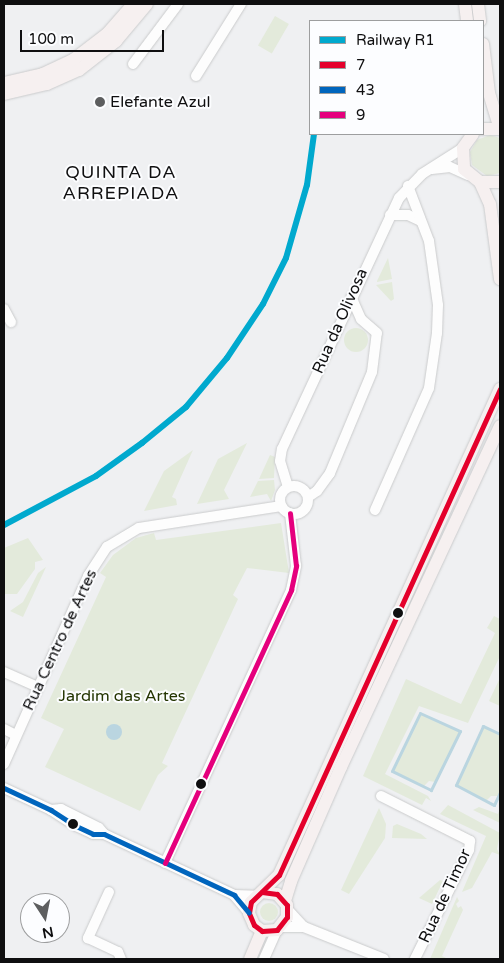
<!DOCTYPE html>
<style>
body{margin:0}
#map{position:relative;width:504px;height:963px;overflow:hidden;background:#eff0f2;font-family:"Varela Round",sans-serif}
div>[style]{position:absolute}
.green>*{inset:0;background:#e3eadb;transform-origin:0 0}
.round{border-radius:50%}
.water>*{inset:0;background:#bad5e0}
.stream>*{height:3px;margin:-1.5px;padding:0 1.5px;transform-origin:1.5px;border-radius:1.5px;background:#bad5e0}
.roads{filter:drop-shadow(0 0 1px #cacbcc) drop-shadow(0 0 1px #cacbcc)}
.minor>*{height:10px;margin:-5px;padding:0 5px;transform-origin:5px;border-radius:5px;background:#fdfdfd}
.minor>.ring{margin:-5px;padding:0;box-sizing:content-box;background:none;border:10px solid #fdfdfd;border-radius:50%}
.major>*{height:12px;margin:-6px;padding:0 6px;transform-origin:6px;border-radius:6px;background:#f6f0f0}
.bus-1>*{height:5px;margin:-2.5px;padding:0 2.5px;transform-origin:2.5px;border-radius:2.5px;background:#e4002b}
.bus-2>*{height:5px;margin:-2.5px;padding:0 2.5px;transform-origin:2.5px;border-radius:2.5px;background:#0065bd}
.bus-3>*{height:5px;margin:-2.5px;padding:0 2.5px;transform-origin:2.5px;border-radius:2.5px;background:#e5007d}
.rail-1>*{height:6px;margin:-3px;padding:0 3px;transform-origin:3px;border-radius:3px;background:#00a9ce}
.dots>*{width:14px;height:14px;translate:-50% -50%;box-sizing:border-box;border:2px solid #fcfdff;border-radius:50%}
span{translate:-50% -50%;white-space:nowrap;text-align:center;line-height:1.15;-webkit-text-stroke:4px #fcfdff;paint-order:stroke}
.poi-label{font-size:16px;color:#0f0f10}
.left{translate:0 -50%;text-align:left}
.street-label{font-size:16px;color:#0f0f10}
.park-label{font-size:16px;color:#233400}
.neighbourhood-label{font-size:18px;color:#0f0f10;letter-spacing:1px}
.frame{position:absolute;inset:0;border:5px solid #0f0f10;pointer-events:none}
.legend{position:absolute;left:309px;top:20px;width:175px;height:115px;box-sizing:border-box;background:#fcfdff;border:1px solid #9d9e9f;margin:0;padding:6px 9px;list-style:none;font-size:15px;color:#0f0f10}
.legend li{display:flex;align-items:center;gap:10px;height:25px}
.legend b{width:25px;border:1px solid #9d9e9f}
.north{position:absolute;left:20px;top:893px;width:50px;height:50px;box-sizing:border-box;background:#fcfdff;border:1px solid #9d9e9f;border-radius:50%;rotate:169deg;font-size:14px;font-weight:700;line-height:20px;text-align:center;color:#0f0f10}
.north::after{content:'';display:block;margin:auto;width:18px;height:22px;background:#5d5e5f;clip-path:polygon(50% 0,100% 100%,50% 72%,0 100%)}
.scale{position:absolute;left:20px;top:30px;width:144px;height:22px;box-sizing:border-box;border:2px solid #0f0f10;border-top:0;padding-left:6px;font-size:15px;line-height:18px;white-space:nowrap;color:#0f0f10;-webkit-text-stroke:4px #fcfdff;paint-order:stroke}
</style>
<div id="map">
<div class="green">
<div style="left:275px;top:16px;width:16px;height:34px;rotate:30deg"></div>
<div style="clip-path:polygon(490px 135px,500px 138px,500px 173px,487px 176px,472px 165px,470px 152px,477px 140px)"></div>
<div style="clip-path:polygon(388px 258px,392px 279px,377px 282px,377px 281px)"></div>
<div style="clip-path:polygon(392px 282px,394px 299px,391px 301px,376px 285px)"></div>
<div class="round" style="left:344px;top:328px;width:24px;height:24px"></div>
<div style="clip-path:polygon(247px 443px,224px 490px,229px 499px,197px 504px,218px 459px)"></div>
<div style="clip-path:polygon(193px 450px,172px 497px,176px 499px,177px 505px,144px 511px,164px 471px)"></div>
<div style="clip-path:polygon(270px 455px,275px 457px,274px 478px,259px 479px)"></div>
<div style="clip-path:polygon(274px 480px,275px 490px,271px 501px,267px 494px,250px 497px,258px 481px)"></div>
<div style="clip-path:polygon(281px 523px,289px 573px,247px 568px,233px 595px,238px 599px,162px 763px,168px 766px,158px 775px,140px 811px,45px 767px,64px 729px,41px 718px,106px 577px,100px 573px,113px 555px,136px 538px,154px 533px,156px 540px)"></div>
<div style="clip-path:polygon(28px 538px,43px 560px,35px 562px,35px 569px,17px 594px,4px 594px,4px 548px)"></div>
<div style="clip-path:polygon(46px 567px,23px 617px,10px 611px,23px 602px,38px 573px)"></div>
<div style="clip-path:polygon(494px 616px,500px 619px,500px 656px,468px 723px,419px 706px,385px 774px,428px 796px,431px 801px,426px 798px,422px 805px,363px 776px,406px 679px,461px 704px,495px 633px,487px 628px)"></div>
<div style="clip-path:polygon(500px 678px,500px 706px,489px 701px)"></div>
<div style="clip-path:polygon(420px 713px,460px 731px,435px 782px,429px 781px,424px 786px,392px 771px)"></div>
<div style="clip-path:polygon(483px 726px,500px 734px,500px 792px,498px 796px,491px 796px,486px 801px,456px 785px)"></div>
<div style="clip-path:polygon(448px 805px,500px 833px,497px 849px,500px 855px,492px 852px,472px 888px,462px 892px,486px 836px,440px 814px)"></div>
<div style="clip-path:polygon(479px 807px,498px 814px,500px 808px,500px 823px,473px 810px)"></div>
<div style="clip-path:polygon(379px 808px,386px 824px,385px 838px,349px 894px,341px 890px)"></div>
<div style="clip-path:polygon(397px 824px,421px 834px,427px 839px,392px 838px,393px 826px)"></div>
<div style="clip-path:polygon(440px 880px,443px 881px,432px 904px,419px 898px)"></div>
<div style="clip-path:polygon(457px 897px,459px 901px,456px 904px,458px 908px,461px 906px,463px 910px,442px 956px,448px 959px,430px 959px)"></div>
<div class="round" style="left:260px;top:903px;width:18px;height:18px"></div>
</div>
<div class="water">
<div class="round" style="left:106px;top:724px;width:16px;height:16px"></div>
</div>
<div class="stream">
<div style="left:420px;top:713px;width:44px;rotate:24.2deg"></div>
<div style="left:460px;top:731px;width:66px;rotate:116.2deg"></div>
<div style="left:431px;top:790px;width:43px;rotate:-154deg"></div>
<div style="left:392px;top:771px;width:64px;rotate:-64.2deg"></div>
<div style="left:500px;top:734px;width:19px;rotate:-155deg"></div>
<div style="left:483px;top:726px;width:65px;rotate:114.6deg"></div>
<div style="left:456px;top:785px;width:43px;rotate:27.8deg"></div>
<div style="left:494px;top:805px;width:14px;rotate:-65deg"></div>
</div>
<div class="roads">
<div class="minor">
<div style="left:133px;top:64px;width:75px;rotate:-53.1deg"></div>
<div style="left:196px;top:76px;width:85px;rotate:-58deg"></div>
<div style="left:432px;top:169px;width:18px;rotate:-6deg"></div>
<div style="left:450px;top:167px;width:20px;rotate:24deg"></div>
<div style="left:390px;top:215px;width:18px"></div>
<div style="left:408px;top:215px;width:14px;rotate:25deg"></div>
<div style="left:4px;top:309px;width:15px;rotate:62deg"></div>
<div class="ring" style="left:280px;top:486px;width:18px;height:18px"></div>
<div style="left:288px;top:487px;width:27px;rotate:-107deg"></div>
<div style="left:280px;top:461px;width:12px;rotate:-81deg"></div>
<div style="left:282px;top:449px;width:277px;rotate:-65deg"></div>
<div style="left:399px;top:198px;width:33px;rotate:-46deg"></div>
<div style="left:422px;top:174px;width:49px;rotate:-32.4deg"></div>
<div style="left:308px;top:497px;width:11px;rotate:-34deg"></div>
<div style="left:317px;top:491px;width:22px;rotate:-54deg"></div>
<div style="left:330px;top:473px;width:109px;rotate:-67.4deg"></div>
<div style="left:372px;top:372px;width:39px;rotate:-83deg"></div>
<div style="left:377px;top:333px;width:21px;rotate:-139deg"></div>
<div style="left:361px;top:319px;width:24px;rotate:-114deg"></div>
<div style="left:375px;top:510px;width:133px;rotate:-66.1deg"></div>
<div style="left:429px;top:388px;width:56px;rotate:-81.7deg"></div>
<div style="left:437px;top:333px;width:28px;rotate:-88deg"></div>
<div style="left:438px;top:305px;width:65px;rotate:-98deg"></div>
<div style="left:429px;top:241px;width:59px;rotate:-110.9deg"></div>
<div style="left:4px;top:672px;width:37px;rotate:24deg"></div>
<div style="left:4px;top:729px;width:13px;rotate:27deg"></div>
<div style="left:4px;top:764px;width:206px;rotate:-65.9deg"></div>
<div style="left:88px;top:576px;width:35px;rotate:-57deg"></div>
<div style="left:107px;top:547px;width:37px;rotate:-31deg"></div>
<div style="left:139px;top:528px;width:144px;rotate:-8.8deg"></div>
<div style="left:4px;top:788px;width:52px;rotate:25.1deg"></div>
<div style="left:51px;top:810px;width:30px;rotate:33deg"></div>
<div style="left:76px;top:826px;width:19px;rotate:25deg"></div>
<div style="left:93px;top:834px;width:11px"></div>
<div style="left:104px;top:834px;width:144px;rotate:25.1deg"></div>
<div style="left:234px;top:895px;width:23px;rotate:50deg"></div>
<div style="left:381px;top:796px;width:100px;rotate:26.8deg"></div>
<div style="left:470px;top:841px;width:9px;rotate:96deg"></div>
<div style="left:469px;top:850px;width:122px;rotate:116.4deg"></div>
<div style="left:51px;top:810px;width:10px;rotate:-6deg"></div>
<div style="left:61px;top:809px;width:42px;rotate:26.6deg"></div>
<div style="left:99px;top:828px;width:8px;rotate:50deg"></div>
<div style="left:165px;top:863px;width:301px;rotate:-65.2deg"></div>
<div style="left:291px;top:590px;width:25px;rotate:-78deg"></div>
<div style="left:296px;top:566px;width:53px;rotate:-96.5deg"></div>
<div style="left:109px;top:892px;width:51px;rotate:114.5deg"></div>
<div style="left:88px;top:938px;width:33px;rotate:25deg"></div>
<div style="left:118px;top:952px;width:8px;rotate:67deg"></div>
<div style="left:234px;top:895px;width:23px;rotate:2deg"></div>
<div style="left:288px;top:910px;width:23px;rotate:47deg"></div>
<div style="left:304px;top:927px;width:86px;rotate:21.8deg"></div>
<div style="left:281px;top:927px;width:23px"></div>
<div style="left:264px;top:959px;width:32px;rotate:-66deg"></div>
</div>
<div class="major">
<div style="left:465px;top:4px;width:17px;rotate:83deg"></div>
<div style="left:478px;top:4px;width:17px;rotate:83deg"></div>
<div style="left:483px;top:44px;width:49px;rotate:83deg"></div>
<div style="left:489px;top:93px;width:37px;rotate:73deg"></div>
<div style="left:4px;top:83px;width:40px;rotate:-13deg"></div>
<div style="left:43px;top:74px;width:33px;rotate:-25deg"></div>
<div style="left:73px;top:60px;width:44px;rotate:-37.6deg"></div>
<div style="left:108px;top:33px;width:38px;rotate:-49deg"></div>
<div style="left:4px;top:94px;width:44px;rotate:-13.1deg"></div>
<div style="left:47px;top:84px;width:35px;rotate:-24deg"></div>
<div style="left:79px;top:70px;width:47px;rotate:-38.1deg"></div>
<div style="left:116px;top:41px;width:48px;rotate:-50deg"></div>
<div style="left:483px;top:129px;width:17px"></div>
<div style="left:473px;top:134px;width:17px;rotate:126deg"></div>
<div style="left:463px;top:148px;width:21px;rotate:87deg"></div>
<div style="left:464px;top:169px;width:21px;rotate:39deg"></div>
<div style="left:480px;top:182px;width:20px"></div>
<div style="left:480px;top:182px;width:24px;rotate:66deg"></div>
<div style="left:490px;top:204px;width:76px;rotate:82.4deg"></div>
<div style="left:262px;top:892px;width:15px;rotate:8deg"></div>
<div style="left:277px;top:894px;width:15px;rotate:48deg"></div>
<div style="left:287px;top:905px;width:12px;rotate:90deg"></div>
<div style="left:287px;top:917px;width:16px;rotate:128deg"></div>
<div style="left:277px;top:930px;width:15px;rotate:176deg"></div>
<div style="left:262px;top:931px;width:10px;rotate:-143deg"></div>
<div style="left:254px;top:925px;width:13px;rotate:-113deg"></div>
<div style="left:249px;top:913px;width:11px;rotate:-80deg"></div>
<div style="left:251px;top:902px;width:39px;rotate:-44deg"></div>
<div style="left:279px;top:875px;width:534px;rotate:-65.55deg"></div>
<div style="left:285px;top:901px;width:21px;rotate:-73deg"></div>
<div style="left:291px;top:881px;width:124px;rotate:-66.3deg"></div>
<div style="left:341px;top:767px;width:376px;rotate:-65deg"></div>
<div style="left:250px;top:959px;width:30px;rotate:-67deg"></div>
</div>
</div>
<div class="bus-1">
<div style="left:262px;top:892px;width:15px;rotate:8deg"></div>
<div style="left:277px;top:894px;width:15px;rotate:48deg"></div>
<div style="left:287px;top:905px;width:12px;rotate:90deg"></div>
<div style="left:287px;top:917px;width:16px;rotate:128deg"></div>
<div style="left:277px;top:930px;width:15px;rotate:176deg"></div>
<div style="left:262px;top:931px;width:10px;rotate:-143deg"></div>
<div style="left:254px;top:925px;width:13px;rotate:-113deg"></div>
<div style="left:249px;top:913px;width:11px;rotate:-80deg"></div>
<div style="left:251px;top:902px;width:39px;rotate:-44deg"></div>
<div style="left:279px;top:875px;width:534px;rotate:-65.55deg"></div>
</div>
<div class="bus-2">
<div style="left:4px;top:788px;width:52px;rotate:25.1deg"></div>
<div style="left:51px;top:810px;width:30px;rotate:33deg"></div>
<div style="left:76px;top:826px;width:19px;rotate:25deg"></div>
<div style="left:93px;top:834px;width:11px"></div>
<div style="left:104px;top:834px;width:144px;rotate:25.1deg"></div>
<div style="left:234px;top:895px;width:23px;rotate:50deg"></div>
</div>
<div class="bus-3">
<div style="left:165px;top:863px;width:301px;rotate:-65.2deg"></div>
<div style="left:291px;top:590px;width:25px;rotate:-78deg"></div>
<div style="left:296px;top:566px;width:53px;rotate:-96.5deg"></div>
</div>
<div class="rail-1">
<div style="left:4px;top:525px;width:104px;rotate:-28deg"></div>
<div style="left:96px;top:476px;width:57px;rotate:-35.7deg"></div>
<div style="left:142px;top:443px;width:57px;rotate:-39.3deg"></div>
<div style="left:186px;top:407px;width:64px;rotate:-50.1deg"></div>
<div style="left:227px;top:358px;width:65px;rotate:-56.3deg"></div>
<div style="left:263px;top:304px;width:51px;rotate:-63.4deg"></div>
<div style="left:286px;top:258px;width:76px;rotate:-74deg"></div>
<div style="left:307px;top:185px;width:51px;rotate:-82.2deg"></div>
</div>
<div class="dots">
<div style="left:100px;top:102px;background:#5d5e5f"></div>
<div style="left:398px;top:613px;background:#0f0f10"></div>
<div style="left:201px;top:784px;background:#0f0f10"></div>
<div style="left:73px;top:824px;background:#0f0f10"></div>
</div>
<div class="poi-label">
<span class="left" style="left:110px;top:102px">Elefante Azul</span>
</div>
<div class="street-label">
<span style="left:340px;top:321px;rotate:-66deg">Rua da Olivosa</span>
<span style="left:60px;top:640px;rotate:-65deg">Rua Centro de Artes</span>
<span style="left:445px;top:896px;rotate:-65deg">Rua de Timor</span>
</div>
<div class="park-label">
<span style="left:122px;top:696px">Jardim das Artes</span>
</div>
<div class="neighbourhood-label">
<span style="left:121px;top:183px">QUINTA DA<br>ARREPIADA</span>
</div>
<div class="frame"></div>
<ul class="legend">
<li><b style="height:6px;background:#00a9ce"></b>Railway R1</li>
<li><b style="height:6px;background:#e4002b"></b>7</li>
<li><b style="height:6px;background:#0065bd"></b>43</li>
<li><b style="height:6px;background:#e5007d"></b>9</li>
</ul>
<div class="north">N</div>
<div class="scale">100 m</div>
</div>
